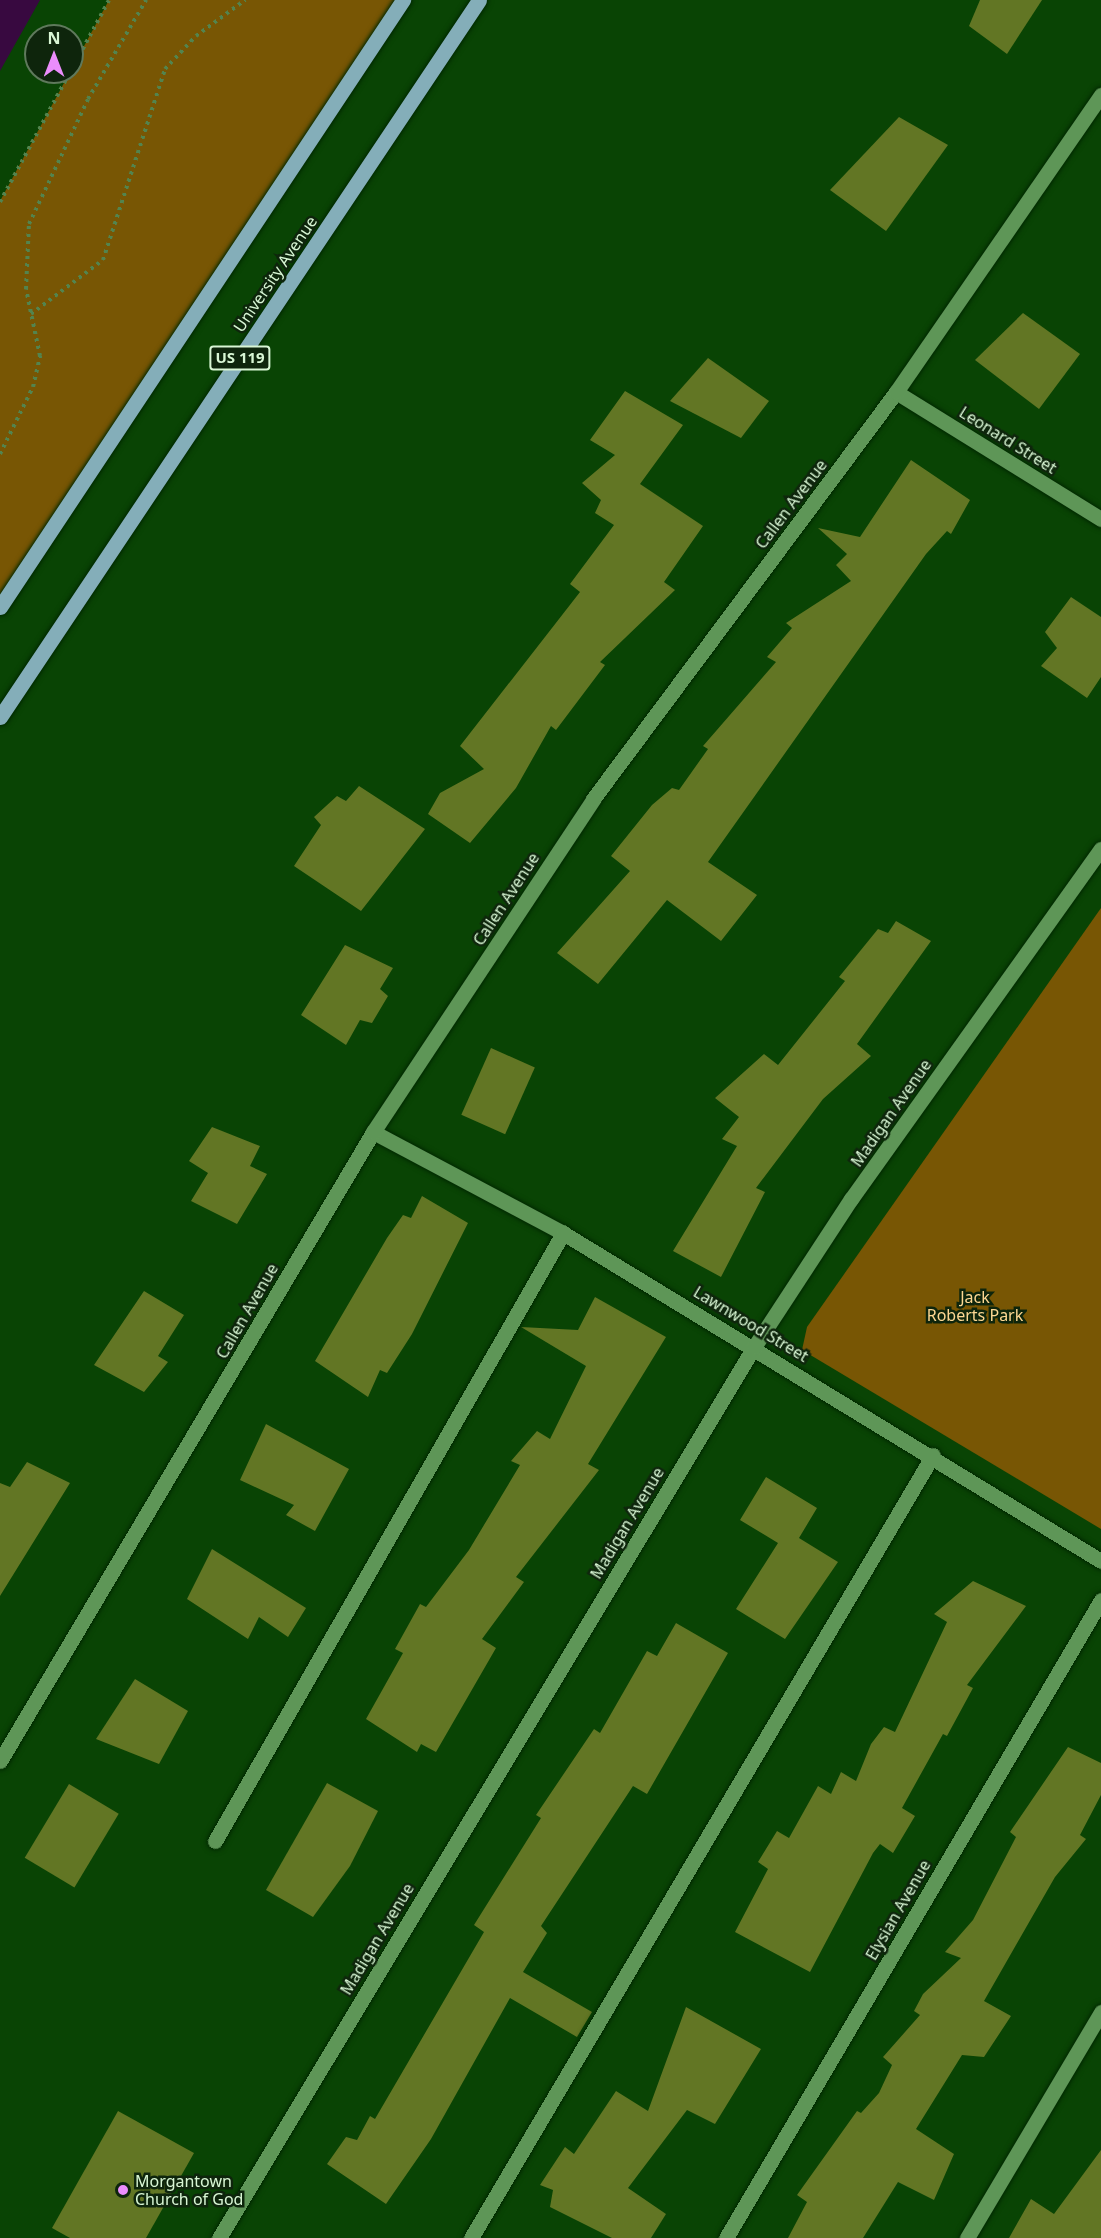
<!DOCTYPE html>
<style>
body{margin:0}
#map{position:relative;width:1101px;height:2238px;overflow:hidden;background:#094404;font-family:"Noto Sans",sans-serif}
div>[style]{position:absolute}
.green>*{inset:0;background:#785604}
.water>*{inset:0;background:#380940}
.building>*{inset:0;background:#627624;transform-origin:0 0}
.path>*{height:4px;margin-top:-2px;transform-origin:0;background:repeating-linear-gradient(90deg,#53844e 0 3px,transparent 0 7.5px)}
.roads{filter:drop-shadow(0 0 2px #002800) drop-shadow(0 0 2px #002800)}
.lane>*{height:15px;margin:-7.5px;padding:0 7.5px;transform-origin:7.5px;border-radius:7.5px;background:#5e9657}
.street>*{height:15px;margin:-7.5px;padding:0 7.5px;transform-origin:7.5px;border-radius:7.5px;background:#5e9657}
.primary>*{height:15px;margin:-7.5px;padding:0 7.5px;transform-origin:7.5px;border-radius:7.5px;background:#84aeb9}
.dots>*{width:16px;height:16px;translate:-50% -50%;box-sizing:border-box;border:3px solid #0e250c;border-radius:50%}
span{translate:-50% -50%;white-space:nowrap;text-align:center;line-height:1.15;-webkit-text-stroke:5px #0e250c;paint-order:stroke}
.shield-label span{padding:2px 4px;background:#0e250c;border:2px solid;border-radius:4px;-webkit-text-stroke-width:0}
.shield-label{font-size:15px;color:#d8f6d4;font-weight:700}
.street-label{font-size:16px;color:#d8f6d4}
.park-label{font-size:16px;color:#fed893}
.poi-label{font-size:16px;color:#d8f6d4}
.left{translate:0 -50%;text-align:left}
.north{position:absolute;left:24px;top:24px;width:60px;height:60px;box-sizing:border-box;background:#0e250c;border:2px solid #5f795c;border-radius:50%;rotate:0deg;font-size:16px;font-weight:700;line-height:24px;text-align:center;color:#d8f6d4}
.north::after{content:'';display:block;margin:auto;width:21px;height:27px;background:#eb8dfb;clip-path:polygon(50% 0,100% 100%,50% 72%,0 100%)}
</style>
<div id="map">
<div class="green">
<div style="clip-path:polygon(109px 0,406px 0,0 606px,0 201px)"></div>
<div style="clip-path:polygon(1101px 908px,1101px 1529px,802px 1350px,807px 1327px)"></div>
</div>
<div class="water">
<div style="clip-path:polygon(0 0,40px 0,0 71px)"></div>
</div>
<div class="building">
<div style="clip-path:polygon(980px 0,1042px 0,1007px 54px,969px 26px)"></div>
<div style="clip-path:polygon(899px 117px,948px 145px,886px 231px,830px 190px)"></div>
<div style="clip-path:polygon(1023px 313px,1080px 354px,1039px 409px,975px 360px)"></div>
<div style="clip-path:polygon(708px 358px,769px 401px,741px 438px,670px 401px)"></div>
<div style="clip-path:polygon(625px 391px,683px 425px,640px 484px,703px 526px,664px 582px,675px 590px,600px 662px,605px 665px,556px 730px,551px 726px,516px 788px,470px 843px,428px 814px,440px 793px,484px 769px,460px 746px,580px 592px,570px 584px,614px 525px,595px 513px,601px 500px,582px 483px,615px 455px,590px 440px)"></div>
<div style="clip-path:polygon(911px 460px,970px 500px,951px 534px,947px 531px,926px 554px,708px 862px,757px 895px,721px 941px,667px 900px,598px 984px,557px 953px,630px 871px,611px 856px,652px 805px,672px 788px,679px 790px,708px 749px,703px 746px,776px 662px,767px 657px,792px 628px,786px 623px,851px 581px,836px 565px,847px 554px,818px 528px,860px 537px)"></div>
<div style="clip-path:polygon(1071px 597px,1101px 617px,1101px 677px,1087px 698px,1041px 666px,1057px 648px,1045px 632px)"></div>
<div style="clip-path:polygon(359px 786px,425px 829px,361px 911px,294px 866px,321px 825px,314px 817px,337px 796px,346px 801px)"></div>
<div style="clip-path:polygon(896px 921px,931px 941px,857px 1044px,871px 1056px,823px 1099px,756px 1188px,765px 1192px,721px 1277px,673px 1251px,737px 1146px,722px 1139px,739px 1117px,715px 1098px,764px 1054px,778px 1065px,845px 981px,839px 977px,878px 929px,888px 933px)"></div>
<div style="clip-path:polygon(345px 945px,393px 968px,380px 989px,388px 996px,372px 1023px,360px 1020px,346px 1045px,301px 1015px)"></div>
<div style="left:491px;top:1048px;width:48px;height:73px;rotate:24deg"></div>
<div style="clip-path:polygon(212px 1127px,260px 1146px,250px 1166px,267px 1174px,237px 1224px,191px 1201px,208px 1173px,189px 1161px)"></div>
<div style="clip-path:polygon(422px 1196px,468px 1223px,412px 1334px,387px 1373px,380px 1370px,368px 1397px,315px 1361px,387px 1238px,403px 1215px,411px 1218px)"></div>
<div style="clip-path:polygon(144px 1291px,184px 1315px,158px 1356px,168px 1362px,144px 1392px,94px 1365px)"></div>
<div style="clip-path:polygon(595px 1297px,666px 1337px,588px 1464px,599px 1470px,516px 1577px,524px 1582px,482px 1639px,496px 1648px,436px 1752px,421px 1744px,417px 1752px,366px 1719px,403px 1653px,395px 1649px,420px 1604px,426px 1607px,469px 1550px,520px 1465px,511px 1461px,537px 1431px,550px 1439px,586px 1366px,521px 1327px,578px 1330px)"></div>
<div style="clip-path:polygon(266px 1424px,349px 1469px,315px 1531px,286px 1515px,294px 1505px,240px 1480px)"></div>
<div style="clip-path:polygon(27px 1462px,70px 1483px,0 1596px,0 1483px,10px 1487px)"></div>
<div style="clip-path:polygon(766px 1477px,817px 1508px,799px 1538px,838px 1562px,785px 1639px,736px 1609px,778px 1543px,740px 1520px)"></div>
<div style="clip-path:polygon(212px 1549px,306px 1608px,288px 1637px,259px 1617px,248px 1639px,187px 1599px)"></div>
<div style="clip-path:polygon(973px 1581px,1026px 1606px,967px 1685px,973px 1688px,947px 1736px,943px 1734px,902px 1808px,915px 1816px,893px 1853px,880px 1844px,873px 1853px,810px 1972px,735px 1932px,768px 1869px,758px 1862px,777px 1831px,789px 1838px,818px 1786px,831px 1794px,841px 1772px,856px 1781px,871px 1744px,884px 1727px,895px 1732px,947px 1622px,934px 1614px)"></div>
<div style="clip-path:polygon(676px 1623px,728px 1653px,647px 1794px,633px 1786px,541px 1926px,547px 1933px,523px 1972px,592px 2012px,577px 2037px,510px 1998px,431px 2139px,386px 2204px,327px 2164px,346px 2137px,357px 2140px,370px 2116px,375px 2119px,484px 1932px,474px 1925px,541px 1818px,536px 1815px,594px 1729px,600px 1733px,647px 1651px,657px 1656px)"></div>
<div style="clip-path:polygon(135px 1679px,188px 1711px,159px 1764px,96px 1739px)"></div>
<div style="clip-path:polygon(1068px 1747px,1101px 1763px,1101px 1795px,1080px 1835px,1086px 1839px,1055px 1877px,984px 2001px,1011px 2016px,984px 2057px,962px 2055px,916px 2129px,954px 2154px,934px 2200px,898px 2182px,863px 2238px,788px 2238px,807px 2202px,797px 2195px,857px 2111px,861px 2113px,879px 2093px,892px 2065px,883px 2057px,920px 2015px,914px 2011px,923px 1994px,961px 1958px,945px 1952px,973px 1920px,1016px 1837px,1010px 1832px)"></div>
<div style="clip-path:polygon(327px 1783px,378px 1811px,350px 1866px,313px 1917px,266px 1890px)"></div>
<div style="left:69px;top:1784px;width:58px;height:86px;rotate:31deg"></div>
<div style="clip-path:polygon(686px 2007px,761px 2049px,715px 2124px,687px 2110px,628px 2188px,666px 2214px,651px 2238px,612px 2238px,550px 2207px,553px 2190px,540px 2185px,565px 2147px,574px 2154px,616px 2091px,648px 2111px)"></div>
<div style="clip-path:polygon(118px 2111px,194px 2153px,146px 2238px,70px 2238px,52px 2228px)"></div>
<div style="clip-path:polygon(1101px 2150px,1101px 2238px,1009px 2238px,1031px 2199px,1054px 2214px)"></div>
</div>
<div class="path">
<div style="left:72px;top:69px;width:78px;rotate:-61.8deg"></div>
<div style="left:0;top:202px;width:148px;rotate:-61.7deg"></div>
<div style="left:31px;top:314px;width:90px;rotate:-36.9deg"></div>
<div style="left:103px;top:260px;width:201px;rotate:-72deg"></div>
<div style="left:165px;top:69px;width:45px;rotate:-46.8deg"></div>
<div style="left:196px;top:36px;width:61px;rotate:-36.3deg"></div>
<div style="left:0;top:454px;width:75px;rotate:-63.8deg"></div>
<div style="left:33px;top:387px;width:32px;rotate:-77deg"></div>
<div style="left:40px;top:356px;width:68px;rotate:-101.8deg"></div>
<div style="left:26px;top:289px;width:65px;rotate:-87.4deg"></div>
<div style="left:29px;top:224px;width:138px;rotate:-64.7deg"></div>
<div style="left:88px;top:99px;width:115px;rotate:-59.6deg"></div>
</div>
<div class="roads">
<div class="lane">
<div style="left:215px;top:1841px;width:701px;rotate:-60.21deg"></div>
<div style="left:471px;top:2238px;width:909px;rotate:-59.46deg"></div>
<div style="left:967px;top:2238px;width:263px;rotate:-59.3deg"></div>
</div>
<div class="street">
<div style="left:896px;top:392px;width:241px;rotate:31.8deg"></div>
<div style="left:373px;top:1132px;width:215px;rotate:28deg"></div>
<div style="left:563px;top:1233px;width:630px;rotate:31.37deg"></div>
<div style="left:0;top:1761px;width:731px;rotate:-59.33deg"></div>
<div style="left:373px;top:1132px;width:399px;rotate:-56.5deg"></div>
<div style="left:593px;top:799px;width:507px;rotate:-53.33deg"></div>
<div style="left:896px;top:392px;width:361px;rotate:-55.4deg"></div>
<div style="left:219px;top:2238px;width:1039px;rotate:-59.02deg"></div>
<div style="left:754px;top:1347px;width:177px;rotate:-56.8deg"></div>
<div style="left:851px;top:1199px;width:430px;rotate:-54.5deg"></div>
<div style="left:726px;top:2238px;width:740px;rotate:-59.55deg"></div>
</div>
<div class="primary">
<div style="left:0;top:607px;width:729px;rotate:-56.42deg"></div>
<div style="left:0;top:717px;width:862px;rotate:-56.25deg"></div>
</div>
</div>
<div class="dots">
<div style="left:123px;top:2190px;background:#eb8dfb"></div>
</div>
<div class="shield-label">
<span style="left:240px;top:358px">US 119</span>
</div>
<div class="street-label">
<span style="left:275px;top:274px;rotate:-56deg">University Avenue</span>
<span style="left:1008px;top:440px;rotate:32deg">Leonard Street</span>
<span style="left:791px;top:504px;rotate:-53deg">Callen Avenue</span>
<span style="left:506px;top:899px;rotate:-57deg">Callen Avenue</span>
<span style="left:891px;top:1113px;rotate:-55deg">Madigan Avenue</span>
<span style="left:247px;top:1311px;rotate:-60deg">Callen Avenue</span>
<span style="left:751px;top:1324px;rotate:31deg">Lawnwood Street</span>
<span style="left:627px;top:1523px;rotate:-59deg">Madigan Avenue</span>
<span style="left:898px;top:1910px;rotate:-60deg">Elysian Avenue</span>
<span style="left:377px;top:1939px;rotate:-59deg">Madigan Avenue</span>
</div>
<div class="park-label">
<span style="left:975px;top:1306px">Jack<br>Roberts Park</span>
</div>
<div class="poi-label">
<span class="left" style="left:135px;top:2190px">Morgantown<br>Church of God</span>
</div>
<div class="north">N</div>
</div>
